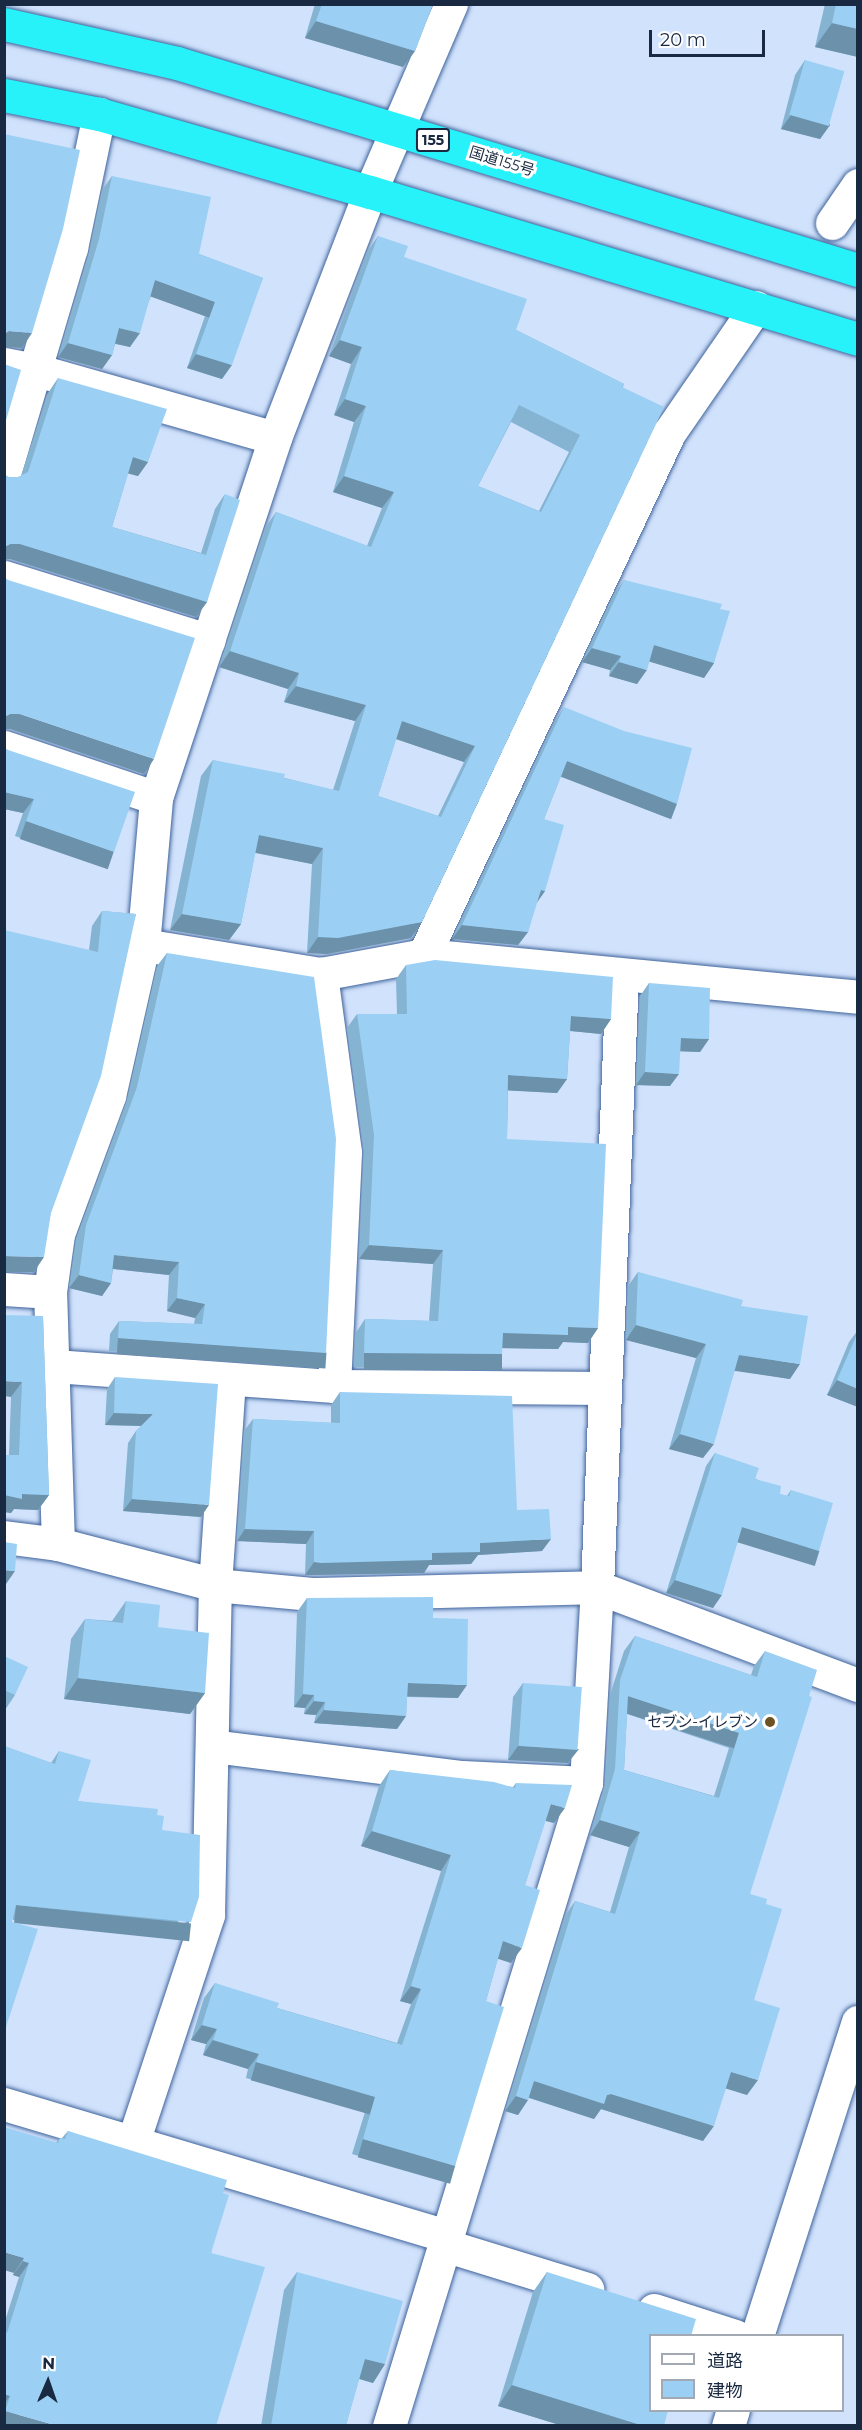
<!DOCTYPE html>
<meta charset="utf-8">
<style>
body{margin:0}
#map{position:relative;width:862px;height:2430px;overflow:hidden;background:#d1e2fc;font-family:Montserrat,"Noto Sans JP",sans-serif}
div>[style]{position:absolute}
.roads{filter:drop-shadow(0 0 2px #3e639b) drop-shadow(0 0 2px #3e639b)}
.street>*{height:33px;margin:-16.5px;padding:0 16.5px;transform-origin:16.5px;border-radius:16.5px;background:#fff}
.secondary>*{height:33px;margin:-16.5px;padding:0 16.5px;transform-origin:16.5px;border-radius:16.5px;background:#fff}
.highway>*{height:33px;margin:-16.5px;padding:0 16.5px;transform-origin:16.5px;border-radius:16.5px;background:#28f2f9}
.wall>*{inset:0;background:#85b3d2}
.shaded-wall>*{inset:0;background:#6c92ab;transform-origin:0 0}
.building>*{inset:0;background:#9bd0f4;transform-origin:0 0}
.dots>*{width:16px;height:16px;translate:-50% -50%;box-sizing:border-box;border:3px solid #fff;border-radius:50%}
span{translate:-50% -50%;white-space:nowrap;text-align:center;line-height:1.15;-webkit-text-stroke:6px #fff;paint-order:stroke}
.shield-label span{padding:2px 4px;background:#fff;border:2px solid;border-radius:4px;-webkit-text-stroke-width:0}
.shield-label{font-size:14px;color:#192941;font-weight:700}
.street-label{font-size:15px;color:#192941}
.poi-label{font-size:15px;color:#192941}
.right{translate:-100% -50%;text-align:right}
.frame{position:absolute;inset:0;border:6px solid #192941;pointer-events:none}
.legend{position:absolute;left:649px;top:2334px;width:195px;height:78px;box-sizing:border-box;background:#fff;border:2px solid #a3a9b3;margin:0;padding:8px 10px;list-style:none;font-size:18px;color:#192941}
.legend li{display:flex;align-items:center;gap:12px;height:30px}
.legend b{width:30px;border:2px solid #a3a9b3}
.north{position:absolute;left:18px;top:2352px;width:60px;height:60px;-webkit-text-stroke:4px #fff;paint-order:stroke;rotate:2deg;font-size:16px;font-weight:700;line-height:24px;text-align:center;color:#192941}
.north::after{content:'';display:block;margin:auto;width:21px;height:27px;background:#192941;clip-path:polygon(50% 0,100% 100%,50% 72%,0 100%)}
.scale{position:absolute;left:649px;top:30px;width:116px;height:27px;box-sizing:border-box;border:3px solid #192941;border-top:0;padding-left:8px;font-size:18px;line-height:21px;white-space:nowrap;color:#192941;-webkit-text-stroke:4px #fff;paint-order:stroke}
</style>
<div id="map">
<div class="roads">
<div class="street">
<div style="left:832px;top:223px;width:46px;rotate:-55.6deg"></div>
<div style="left:4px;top:364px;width:33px;rotate:11deg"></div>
<div style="left:36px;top:370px;width:248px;rotate:15.9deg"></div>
<div style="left:4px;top:474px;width:236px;rotate:-73.5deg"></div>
<div style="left:71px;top:248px;width:137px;rotate:-78.2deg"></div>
<div style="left:4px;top:577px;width:214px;rotate:17.2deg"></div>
<div style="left:4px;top:747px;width:160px;rotate:18.5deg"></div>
<div style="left:143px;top:945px;width:180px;rotate:9.3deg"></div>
<div style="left:424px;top:955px;width:577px;rotate:-64.86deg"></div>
<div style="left:669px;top:433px;width:153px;rotate:-55.4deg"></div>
<div style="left:4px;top:1289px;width:46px;rotate:3.7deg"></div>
<div style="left:54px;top:1366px;width:281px;rotate:4.1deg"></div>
<div style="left:334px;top:1386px;width:271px;rotate:0.4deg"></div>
<div style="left:334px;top:1386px;width:234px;rotate:-87.3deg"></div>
<div style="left:345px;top:1152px;width:180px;rotate:-97.7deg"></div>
<div style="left:321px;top:974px;width:105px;rotate:-10.5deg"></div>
<div style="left:424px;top:955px;width:436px;rotate:5.5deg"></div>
<div style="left:4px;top:1537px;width:54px;rotate:7.4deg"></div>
<div style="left:58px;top:1544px;width:162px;rotate:14.6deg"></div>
<div style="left:215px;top:1585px;width:97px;rotate:5.3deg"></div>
<div style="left:312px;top:1594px;width:285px;rotate:-1.4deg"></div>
<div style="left:597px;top:1587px;width:279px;rotate:20.6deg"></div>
<div style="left:58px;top:1544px;width:252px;rotate:-91.8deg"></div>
<div style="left:50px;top:1292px;width:59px;rotate:-82.1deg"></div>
<div style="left:58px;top:1234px;width:147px;rotate:-69.7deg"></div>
<div style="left:109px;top:1096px;width:155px;rotate:-77.3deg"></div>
<div style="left:143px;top:945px;width:148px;rotate:-84.9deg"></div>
<div style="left:156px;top:798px;width:379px;rotate:-71.7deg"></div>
<div style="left:275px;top:438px;width:264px;rotate:-68.9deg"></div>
<div style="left:370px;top:192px;width:205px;rotate:-66.7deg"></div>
<div style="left:212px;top:1746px;width:252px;rotate:7.1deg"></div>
<div style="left:462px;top:1777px;width:124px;rotate:2.8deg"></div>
<div style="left:4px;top:2104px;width:462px;rotate:16.6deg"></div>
<div style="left:133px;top:2142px;width:239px;rotate:-71.7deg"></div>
<div style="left:208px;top:1915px;width:330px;rotate:-88.8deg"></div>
<div style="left:215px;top:1585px;width:205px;rotate:-86.1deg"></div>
<div style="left:444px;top:2245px;width:150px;rotate:17.1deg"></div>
<div style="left:654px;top:2310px;width:85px;rotate:17.8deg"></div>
<div style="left:389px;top:2426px;width:673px;rotate:-72.97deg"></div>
<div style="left:586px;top:1783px;width:196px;rotate:-86.8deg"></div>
<div style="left:597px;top:1587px;width:613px;rotate:-87.66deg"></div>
</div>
<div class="secondary">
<div style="left:757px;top:2336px;width:330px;rotate:-72.2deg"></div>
<div style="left:728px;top:2426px;width:17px;rotate:-73deg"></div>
</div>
<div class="highway">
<div style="left:4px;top:24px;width:177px;rotate:12.7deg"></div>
<div style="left:177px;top:63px;width:712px;rotate:16.91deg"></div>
<div style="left:4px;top:95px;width:97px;rotate:11.3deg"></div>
<div style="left:99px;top:114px;width:282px;rotate:16.1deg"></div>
<div style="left:370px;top:192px;width:510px;rotate:16.76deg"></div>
</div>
</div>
<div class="wall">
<div style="clip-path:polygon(315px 4px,433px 4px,415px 51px,403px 67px,305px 38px)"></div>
<div style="clip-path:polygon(825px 4px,858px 4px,858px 57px,815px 47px)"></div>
<div style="clip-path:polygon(805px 60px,830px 125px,820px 139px,781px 129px,795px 75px)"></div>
<div style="clip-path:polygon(112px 176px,199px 254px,263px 278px,222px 379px,187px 368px,205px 316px,151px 296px,130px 347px,115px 344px,112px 355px,102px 369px,58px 357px,89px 253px,102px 190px)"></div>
<div style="clip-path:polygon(evenodd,378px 236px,404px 257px,516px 330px,624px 384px,411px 938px,327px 954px,307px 953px,312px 864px,255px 853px,241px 924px,229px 940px,170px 930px,201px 776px,213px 760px,333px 790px,355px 721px,284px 702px,288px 689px,219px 667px,265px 528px,276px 512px,367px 546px,382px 508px,333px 492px,354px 422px,334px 415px,351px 364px,329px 356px,367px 252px,378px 236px,511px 422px,569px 452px,539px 511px,478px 486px,511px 422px,378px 236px,396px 739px,464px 762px,438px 816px,378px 796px,396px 739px)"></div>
<div style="clip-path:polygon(58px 378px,148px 462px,138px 476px,128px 473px,112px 527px,201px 553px,215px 509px,225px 494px,207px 602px,196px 617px,10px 559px,9px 477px,18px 477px,21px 476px,48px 393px)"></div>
<div style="clip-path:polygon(624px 580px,720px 609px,714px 663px,704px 678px,649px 661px,637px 684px,609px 676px,610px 670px,582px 662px,614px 594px)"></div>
<div style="clip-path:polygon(564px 707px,668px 818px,561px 776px,544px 819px,545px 891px,536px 903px,528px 932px,518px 945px,452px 939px,555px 721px)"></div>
<div style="clip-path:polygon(4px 747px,104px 867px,15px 836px,23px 813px,4px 809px)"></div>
<div style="clip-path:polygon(102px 911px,136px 914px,34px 1272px,89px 950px,92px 926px)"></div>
<div style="clip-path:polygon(167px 953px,326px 1353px,316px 1366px,109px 1351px,110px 1334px,119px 1321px,194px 1324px,195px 1318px,167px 1311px,169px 1275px,113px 1269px,111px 1283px,102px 1296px,69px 1288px,76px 1239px,127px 1100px,157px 966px)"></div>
<div style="clip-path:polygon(406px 965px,611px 1019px,601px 1034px,570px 1031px,567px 1079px,557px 1093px,508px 1090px,507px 1139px,598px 1328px,588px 1343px,563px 1342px,558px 1349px,502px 1348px,492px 1368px,354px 1367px,355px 1334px,365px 1319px,429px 1321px,433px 1264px,359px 1259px,364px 1150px,347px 1028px,357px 1014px,397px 1014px,396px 979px)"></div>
<div style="clip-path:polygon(649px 983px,709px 1039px,700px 1052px,680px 1051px,670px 1086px,636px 1085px,640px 996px)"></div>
<div style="clip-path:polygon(638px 1272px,741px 1306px,790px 1379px,735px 1370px,703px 1458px,669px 1449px,696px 1358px,626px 1340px,628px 1286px)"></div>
<div style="clip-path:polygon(43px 1316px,49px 1495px,38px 1510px,14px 1509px,11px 1513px,4px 1512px,4px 1455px,9px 1455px,11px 1397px)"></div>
<div style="clip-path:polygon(858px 1330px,858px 1407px,827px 1395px,849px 1342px)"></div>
<div style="clip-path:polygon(115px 1377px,201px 1517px,123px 1511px,128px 1443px,136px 1431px,141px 1426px,105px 1425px,107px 1389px)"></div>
<div style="clip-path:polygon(340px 1392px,517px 1510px,542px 1551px,478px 1555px,471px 1564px,429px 1565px,424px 1573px,313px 1575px,305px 1575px,306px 1544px,237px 1541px,244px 1431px,253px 1419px,331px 1423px,331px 1405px)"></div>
<div style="clip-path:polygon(715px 1453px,780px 1494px,787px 1496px,791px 1490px,819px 1551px,810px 1564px,738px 1541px,713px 1608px,666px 1593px,706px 1466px)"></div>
<div style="clip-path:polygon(307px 1598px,433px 1618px,458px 1698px,407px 1697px,406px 1716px,397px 1729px,314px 1723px,316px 1715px,304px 1714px,305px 1708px,294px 1707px,297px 1612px)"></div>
<div style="clip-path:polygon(126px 1601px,158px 1627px,205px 1693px,190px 1714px,64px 1699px,71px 1639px,85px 1619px,112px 1621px)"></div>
<div style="clip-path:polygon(evenodd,635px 1636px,751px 1675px,754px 1666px,765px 1651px,750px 1894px,766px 1904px,754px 2000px,747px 2095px,726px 2088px,703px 2141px,601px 2109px,594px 2119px,529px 2098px,518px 2115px,505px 2111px,565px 1916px,575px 1901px,610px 1912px,629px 1847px,590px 1835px,605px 1784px,610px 1695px,624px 1651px,635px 1636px,627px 1714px,729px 1748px,714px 1796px,624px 1770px,627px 1714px)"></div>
<div style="clip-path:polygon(4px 1656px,15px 1695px,5px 1710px,4px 1709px)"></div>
<div style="clip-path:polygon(523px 1683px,568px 1763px,508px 1760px,513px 1697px)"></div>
<div style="clip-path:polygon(4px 1746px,51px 1763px,59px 1751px,78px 1801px,157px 1815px,162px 1830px,181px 1936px,13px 1920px)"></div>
<div style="clip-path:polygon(390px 1770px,513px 1787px,516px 1783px,554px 1823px,545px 1821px,525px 1885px,511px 1963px,498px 1958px,486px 2001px,455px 2166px,444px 2181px,352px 2154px,365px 2112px,246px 2078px,248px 2069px,203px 2055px,206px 2044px,191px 2040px,204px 1998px,215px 1983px,277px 2008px,397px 2043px,411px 2004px,400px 2001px,441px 1871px,361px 1846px,379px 1786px)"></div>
<div style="clip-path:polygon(68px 2131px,223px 2193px,211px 2253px,4px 2426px,4px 2324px,19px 2277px,13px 2275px,56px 2143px,60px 2138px,62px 2138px)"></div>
<div style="clip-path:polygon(297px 2272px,385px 2364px,373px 2383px,359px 2379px,346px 2425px,349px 2426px,261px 2426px,284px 2290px)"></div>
<div style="clip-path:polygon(547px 2272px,664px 2426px,563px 2426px,498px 2406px,533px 2292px)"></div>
</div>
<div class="shaded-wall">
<div style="clip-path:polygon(316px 21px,415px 51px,403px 67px,305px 38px)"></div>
<div style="clip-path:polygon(832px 23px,858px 29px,858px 57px,815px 47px)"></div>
<div style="clip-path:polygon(791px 115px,830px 125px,820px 139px,781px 129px)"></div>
<div style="left:155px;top:280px;width:64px;height:17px;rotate:20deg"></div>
<div style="clip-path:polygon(119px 328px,140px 333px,130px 347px,109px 342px)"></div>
<div style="clip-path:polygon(9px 331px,32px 333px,22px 348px,4px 347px,4px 334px)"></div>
<div style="clip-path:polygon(340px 340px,362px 347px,351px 364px,329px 356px)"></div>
<div style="clip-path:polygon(68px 343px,112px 355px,102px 369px,58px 357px)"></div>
<div style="clip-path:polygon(196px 354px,232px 365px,222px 379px,187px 368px)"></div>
<div style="clip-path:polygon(345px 399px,366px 406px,354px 422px,334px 415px)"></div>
<div style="clip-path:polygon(133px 457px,148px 462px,138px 476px,122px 472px)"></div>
<div style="clip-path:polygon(344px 476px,394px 492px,382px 508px,333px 492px)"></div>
<div style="clip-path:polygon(10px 544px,20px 544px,207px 602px,196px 617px,10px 559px,4px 559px,4px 547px)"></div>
<div style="clip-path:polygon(654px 645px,714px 663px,704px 678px,644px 660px)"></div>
<div style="clip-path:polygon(592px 648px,621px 656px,610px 670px,582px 662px)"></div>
<div style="clip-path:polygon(230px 651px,299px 673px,288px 689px,219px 667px)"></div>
<div style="clip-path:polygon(619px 662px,647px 670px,637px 684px,609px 676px)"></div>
<div style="clip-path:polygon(296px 686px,366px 705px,355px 721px,284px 702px)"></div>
<div style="clip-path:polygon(10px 714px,20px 714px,154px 759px,144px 774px,10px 729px,4px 729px,4px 717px)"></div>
<div style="clip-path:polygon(402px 721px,475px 746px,464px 762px,390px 737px)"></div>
<div style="left:567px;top:761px;width:118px;height:17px;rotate:21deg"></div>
<div style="clip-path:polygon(4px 792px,34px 799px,23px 813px,4px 809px)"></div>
<div style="left:26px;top:821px;width:93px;height:19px;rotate:19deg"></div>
<div style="clip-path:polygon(259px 835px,323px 848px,312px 864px,247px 851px)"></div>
<div style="clip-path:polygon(541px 890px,545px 891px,536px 904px)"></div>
<div style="clip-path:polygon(182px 914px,241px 924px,229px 940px,170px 930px)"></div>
<div style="clip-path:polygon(422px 922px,411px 938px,327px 954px,307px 953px,318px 937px)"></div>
<div style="clip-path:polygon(462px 925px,528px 932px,518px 945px,452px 939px)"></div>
<div style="clip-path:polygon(571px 1016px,611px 1019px,601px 1034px,561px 1030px)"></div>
<div style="clip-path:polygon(681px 1038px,709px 1039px,700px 1052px,672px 1051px)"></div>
<div style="clip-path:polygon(645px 1072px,679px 1074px,670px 1086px,636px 1085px)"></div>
<div style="clip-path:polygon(508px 1075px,567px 1079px,557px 1093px,498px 1090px)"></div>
<div style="clip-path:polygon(369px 1245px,443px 1250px,433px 1264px,359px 1259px)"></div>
<div style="clip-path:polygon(114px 1255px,179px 1262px,169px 1275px,105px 1268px)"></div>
<div style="clip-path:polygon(4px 1256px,44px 1257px,34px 1272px,4px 1272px)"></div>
<div style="clip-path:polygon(79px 1275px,111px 1283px,102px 1296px,69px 1288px)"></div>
<div style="clip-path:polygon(177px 1298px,205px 1304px,195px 1318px,167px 1311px)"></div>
<div style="clip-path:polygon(636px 1325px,706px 1344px,696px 1358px,626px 1340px)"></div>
<div style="clip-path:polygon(568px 1327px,598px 1328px,588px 1343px,563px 1342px,558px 1349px,493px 1348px,503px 1333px)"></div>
<div style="left:118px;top:1338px;width:209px;height:16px;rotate:4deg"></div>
<div style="left:364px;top:1353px;width:138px;height:17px"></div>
<div style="clip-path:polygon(739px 1355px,800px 1364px,790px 1379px,729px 1370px)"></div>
<div style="clip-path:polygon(837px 1380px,858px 1389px,858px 1407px,827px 1395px)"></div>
<div style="clip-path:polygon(4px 1381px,22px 1382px,11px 1397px,4px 1396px)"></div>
<div style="clip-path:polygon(114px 1413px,153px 1414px,145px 1426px,105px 1425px)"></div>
<div style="clip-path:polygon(680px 1434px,714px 1444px,703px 1458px,669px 1449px)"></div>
<div style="clip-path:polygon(22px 1494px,49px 1495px,38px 1510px,14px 1509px,11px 1513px,4px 1512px,4px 1495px)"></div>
<div style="clip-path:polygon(132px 1499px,209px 1505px,201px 1517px,123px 1511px)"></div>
<div style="left:742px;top:1527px;width:81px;height:16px;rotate:17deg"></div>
<div style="clip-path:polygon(245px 1529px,314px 1531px,306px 1544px,237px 1541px)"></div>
<div style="clip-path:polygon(551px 1539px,542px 1551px,478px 1555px,471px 1564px,429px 1565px,424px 1573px,313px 1575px,305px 1575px,314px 1562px,432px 1553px,480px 1543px)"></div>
<div style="clip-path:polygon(4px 1570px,15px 1571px,6px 1584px,4px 1584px)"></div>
<div style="clip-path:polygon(675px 1580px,722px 1595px,713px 1608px,666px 1593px)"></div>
<div style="clip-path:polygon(78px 1678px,205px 1693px,190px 1714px,64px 1699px)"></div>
<div style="clip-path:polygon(408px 1683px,467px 1685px,458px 1698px,398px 1696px)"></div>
<div style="clip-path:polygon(303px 1694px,314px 1695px,305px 1708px,294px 1707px)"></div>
<div style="left:628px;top:1696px;width:117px;height:17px;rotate:18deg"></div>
<div style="clip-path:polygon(314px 1701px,325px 1702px,316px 1715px,304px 1714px)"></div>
<div style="clip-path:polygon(324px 1710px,406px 1716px,397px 1729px,314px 1723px)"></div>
<div style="clip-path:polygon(518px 1746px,579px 1749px,568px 1763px,508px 1760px)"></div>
<div style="clip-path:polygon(551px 1804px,565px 1808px,554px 1823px,540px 1819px)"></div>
<div style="clip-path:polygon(600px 1820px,640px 1832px,629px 1847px,590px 1835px)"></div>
<div style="clip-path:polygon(372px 1831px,451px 1855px,441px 1871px,361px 1846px)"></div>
<div style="left:16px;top:1905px;width:176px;height:18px;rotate:6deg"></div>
<div style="clip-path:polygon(503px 1941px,522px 1948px,511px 1963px,492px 1957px)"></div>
<div style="clip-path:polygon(411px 1986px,421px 1989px,411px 2004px,400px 2001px)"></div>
<div style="clip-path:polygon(202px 2025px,217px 2029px,206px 2044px,191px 2040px)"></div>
<div style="clip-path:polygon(213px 2040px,259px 2054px,248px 2069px,203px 2055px)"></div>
<div style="left:256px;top:2062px;width:124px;height:19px;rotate:16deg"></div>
<div style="clip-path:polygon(731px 2072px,758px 2080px,747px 2095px,721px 2087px)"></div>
<div style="clip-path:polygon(534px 2081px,607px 2095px,611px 2094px,714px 2126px,703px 2141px,601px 2109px,594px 2119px,524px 2096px)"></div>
<div style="clip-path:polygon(516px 2096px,528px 2100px,518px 2115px,505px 2111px)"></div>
<div style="left:363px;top:2139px;width:96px;height:19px;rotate:16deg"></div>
<div style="clip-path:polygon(4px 2252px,24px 2258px,14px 2273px,4px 2270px)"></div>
<div style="clip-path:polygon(23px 2261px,29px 2263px,19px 2277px,13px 2275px)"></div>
<div style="clip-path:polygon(365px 2359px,385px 2364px,373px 2383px,353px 2377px)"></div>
<div style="clip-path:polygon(512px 2385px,644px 2426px,563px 2426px,498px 2406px)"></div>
<div style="clip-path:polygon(4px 2394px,10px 2396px,4px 2404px)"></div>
<div style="clip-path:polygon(5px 2411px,58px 2426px,4px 2426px,4px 2412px)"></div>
</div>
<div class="building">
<div style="clip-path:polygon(322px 4px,433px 4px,415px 51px,316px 21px)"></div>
<div style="clip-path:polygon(836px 4px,858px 4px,858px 29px,832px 23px)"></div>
<div style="left:805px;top:60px;width:41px;height:57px;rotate:16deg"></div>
<div style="clip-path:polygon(4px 134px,80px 150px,63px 229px,32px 333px,9px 331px,4px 334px)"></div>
<div style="clip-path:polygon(112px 176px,211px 197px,199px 254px,263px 278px,232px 365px,196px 354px,215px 302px,155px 280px,140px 333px,119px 328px,112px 355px,68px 343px,99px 239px)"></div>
<div style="clip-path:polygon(evenodd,378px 236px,408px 246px,404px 257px,527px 299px,516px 330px,624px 384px,622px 387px,664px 407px,422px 922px,338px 938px,318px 937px,323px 848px,259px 835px,241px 924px,182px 914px,213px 760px,285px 774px,284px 778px,339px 791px,366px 705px,296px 686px,299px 673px,230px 651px,276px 512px,371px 547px,394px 492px,344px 476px,366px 406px,345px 399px,362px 347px,340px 340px,378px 236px,519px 405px,580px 435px,541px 512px,478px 486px,519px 405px,378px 236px,402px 721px,475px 746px,441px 817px,378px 796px,402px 721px)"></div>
<div style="clip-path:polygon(4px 364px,21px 370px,4px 427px)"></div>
<div style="clip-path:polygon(58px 378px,167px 409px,148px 462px,133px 457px,112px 527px,206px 555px,225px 494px,240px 500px,207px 602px,20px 544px,10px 544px,4px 547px,4px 474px,9px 477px,18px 477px,28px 472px)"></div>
<div style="clip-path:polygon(4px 577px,8px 580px,195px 638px,154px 759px,20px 714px,10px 714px,4px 717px)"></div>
<div style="clip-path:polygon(624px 580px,722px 604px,720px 609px,730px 611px,714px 663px,654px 645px,647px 670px,619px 662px,621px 656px,592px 648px)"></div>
<div style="clip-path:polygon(564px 707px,624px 731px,692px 748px,677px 804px,567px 761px,544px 819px,564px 825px,545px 891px,541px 890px,528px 932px,462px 925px)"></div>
<div style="clip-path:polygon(4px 747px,8px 750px,135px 792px,114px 852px,26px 821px,34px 799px,4px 792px)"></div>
<div style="clip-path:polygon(102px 911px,136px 914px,101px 1076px,51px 1213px,44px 1257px,4px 1256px,4px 930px,98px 952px)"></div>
<div style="clip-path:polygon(167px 953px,314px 977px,336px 1139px,326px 1353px,118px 1338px,119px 1321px,202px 1324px,205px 1304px,177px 1298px,179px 1262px,114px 1255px,111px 1283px,79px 1275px,86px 1225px,137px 1087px)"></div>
<div style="clip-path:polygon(435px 960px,613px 977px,611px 1019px,571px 1016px,567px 1079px,508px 1075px,507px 1139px,606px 1144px,598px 1328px,568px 1327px,568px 1335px,503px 1333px,502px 1354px,364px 1353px,365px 1319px,438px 1321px,443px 1250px,369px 1245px,374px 1135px,357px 1014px,407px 1014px,406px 965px)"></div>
<div style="clip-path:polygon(649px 983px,710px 988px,709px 1039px,681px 1038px,679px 1074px,645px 1072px)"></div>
<div style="clip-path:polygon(638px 1272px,743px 1300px,741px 1306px,808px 1316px,800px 1364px,739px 1355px,714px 1444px,680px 1434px,706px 1344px,636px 1325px)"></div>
<div style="clip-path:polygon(4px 1315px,43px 1316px,49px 1495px,22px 1494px,22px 1499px,4px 1495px,4px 1455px,19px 1455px,22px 1382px,4px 1381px)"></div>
<div style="clip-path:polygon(858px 1332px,858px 1389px,837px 1380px)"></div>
<div style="clip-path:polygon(115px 1377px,218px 1384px,209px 1505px,132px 1499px,136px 1431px,153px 1414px,114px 1413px)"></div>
<div style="clip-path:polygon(340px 1392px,512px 1396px,517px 1510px,549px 1509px,551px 1539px,480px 1543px,480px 1552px,432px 1553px,432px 1560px,321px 1563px,314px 1562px,314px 1531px,245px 1529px,253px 1419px,340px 1423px)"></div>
<div style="clip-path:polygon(715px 1453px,759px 1468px,755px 1479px,781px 1486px,780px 1494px,789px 1496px,791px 1490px,833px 1503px,819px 1551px,742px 1527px,722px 1595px,675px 1580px)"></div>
<div style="clip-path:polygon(4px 1542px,17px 1544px,15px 1571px,4px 1570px)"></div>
<div style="clip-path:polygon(433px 1597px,433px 1618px,468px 1619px,467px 1685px,408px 1683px,406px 1716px,324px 1710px,325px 1702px,314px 1701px,314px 1695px,303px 1694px,307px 1598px)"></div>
<div style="clip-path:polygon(126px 1601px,160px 1605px,158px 1627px,209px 1633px,205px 1693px,78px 1678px,85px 1619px,123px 1623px)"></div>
<div style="clip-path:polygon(evenodd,635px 1636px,757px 1677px,765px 1651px,817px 1670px,809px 1696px,812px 1697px,750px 1894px,767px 1899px,766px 1904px,782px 1909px,754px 2000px,780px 2008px,758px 2080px,731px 2072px,714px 2126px,611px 2094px,607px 2095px,604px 2104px,534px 2081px,528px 2100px,516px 2096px,575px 1901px,615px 1914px,640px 1832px,600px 1820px,615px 1769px,620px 1680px,635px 1636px,628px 1696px,739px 1733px,719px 1798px,624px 1770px,628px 1696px)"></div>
<div style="clip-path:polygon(4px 1656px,28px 1667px,15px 1695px,4px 1690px)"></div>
<div style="left:523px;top:1683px;width:59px;height:63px;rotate:4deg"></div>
<div style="clip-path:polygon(4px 1746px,55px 1764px,59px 1751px,91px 1760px,78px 1801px,158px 1809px,157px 1815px,164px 1816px,162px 1830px,200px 1835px,199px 1897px,191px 1922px,16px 1905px,12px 1922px,38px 1929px,4px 2033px)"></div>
<div style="clip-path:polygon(390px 1770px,494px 1782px,515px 1788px,516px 1783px,572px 1785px,565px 1808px,551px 1804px,525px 1885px,540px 1890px,522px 1948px,503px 1941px,486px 2001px,504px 2007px,455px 2166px,363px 2139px,375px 2097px,256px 2062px,259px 2054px,213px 2040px,217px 2029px,202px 2025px,215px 1983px,279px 2003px,277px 2008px,402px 2045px,421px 1989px,411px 1986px,451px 1855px,372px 1831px)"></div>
<div style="clip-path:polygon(4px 2127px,58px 2143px,60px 2138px,65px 2139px,68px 2131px,227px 2180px,223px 2193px,229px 2195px,211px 2253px,265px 2267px,216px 2426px,58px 2426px,5px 2411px,10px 2396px,4px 2394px,4px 2332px,7px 2333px,29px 2263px,23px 2261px,24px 2258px,4px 2252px)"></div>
<div style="clip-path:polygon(297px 2272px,403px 2301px,385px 2364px,365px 2359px,346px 2425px,349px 2426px,271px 2426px)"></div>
<div style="clip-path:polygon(547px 2272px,696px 2319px,691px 2336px,651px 2336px,651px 2410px,668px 2410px,664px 2426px,644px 2426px,512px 2385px)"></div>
</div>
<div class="dots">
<div style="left:770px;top:1722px;background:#6d5224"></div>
</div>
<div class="shield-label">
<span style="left:433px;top:140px">155</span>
</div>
<div class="street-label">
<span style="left:502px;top:161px;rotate:17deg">国道155号</span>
</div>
<div class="poi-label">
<span class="right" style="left:758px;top:1722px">セブン-イレブン</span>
</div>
<div class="frame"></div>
<ul class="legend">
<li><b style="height:8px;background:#fff"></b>道路</li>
<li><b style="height:16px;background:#9bd0f4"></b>建物</li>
</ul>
<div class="north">N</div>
<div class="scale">20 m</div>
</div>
